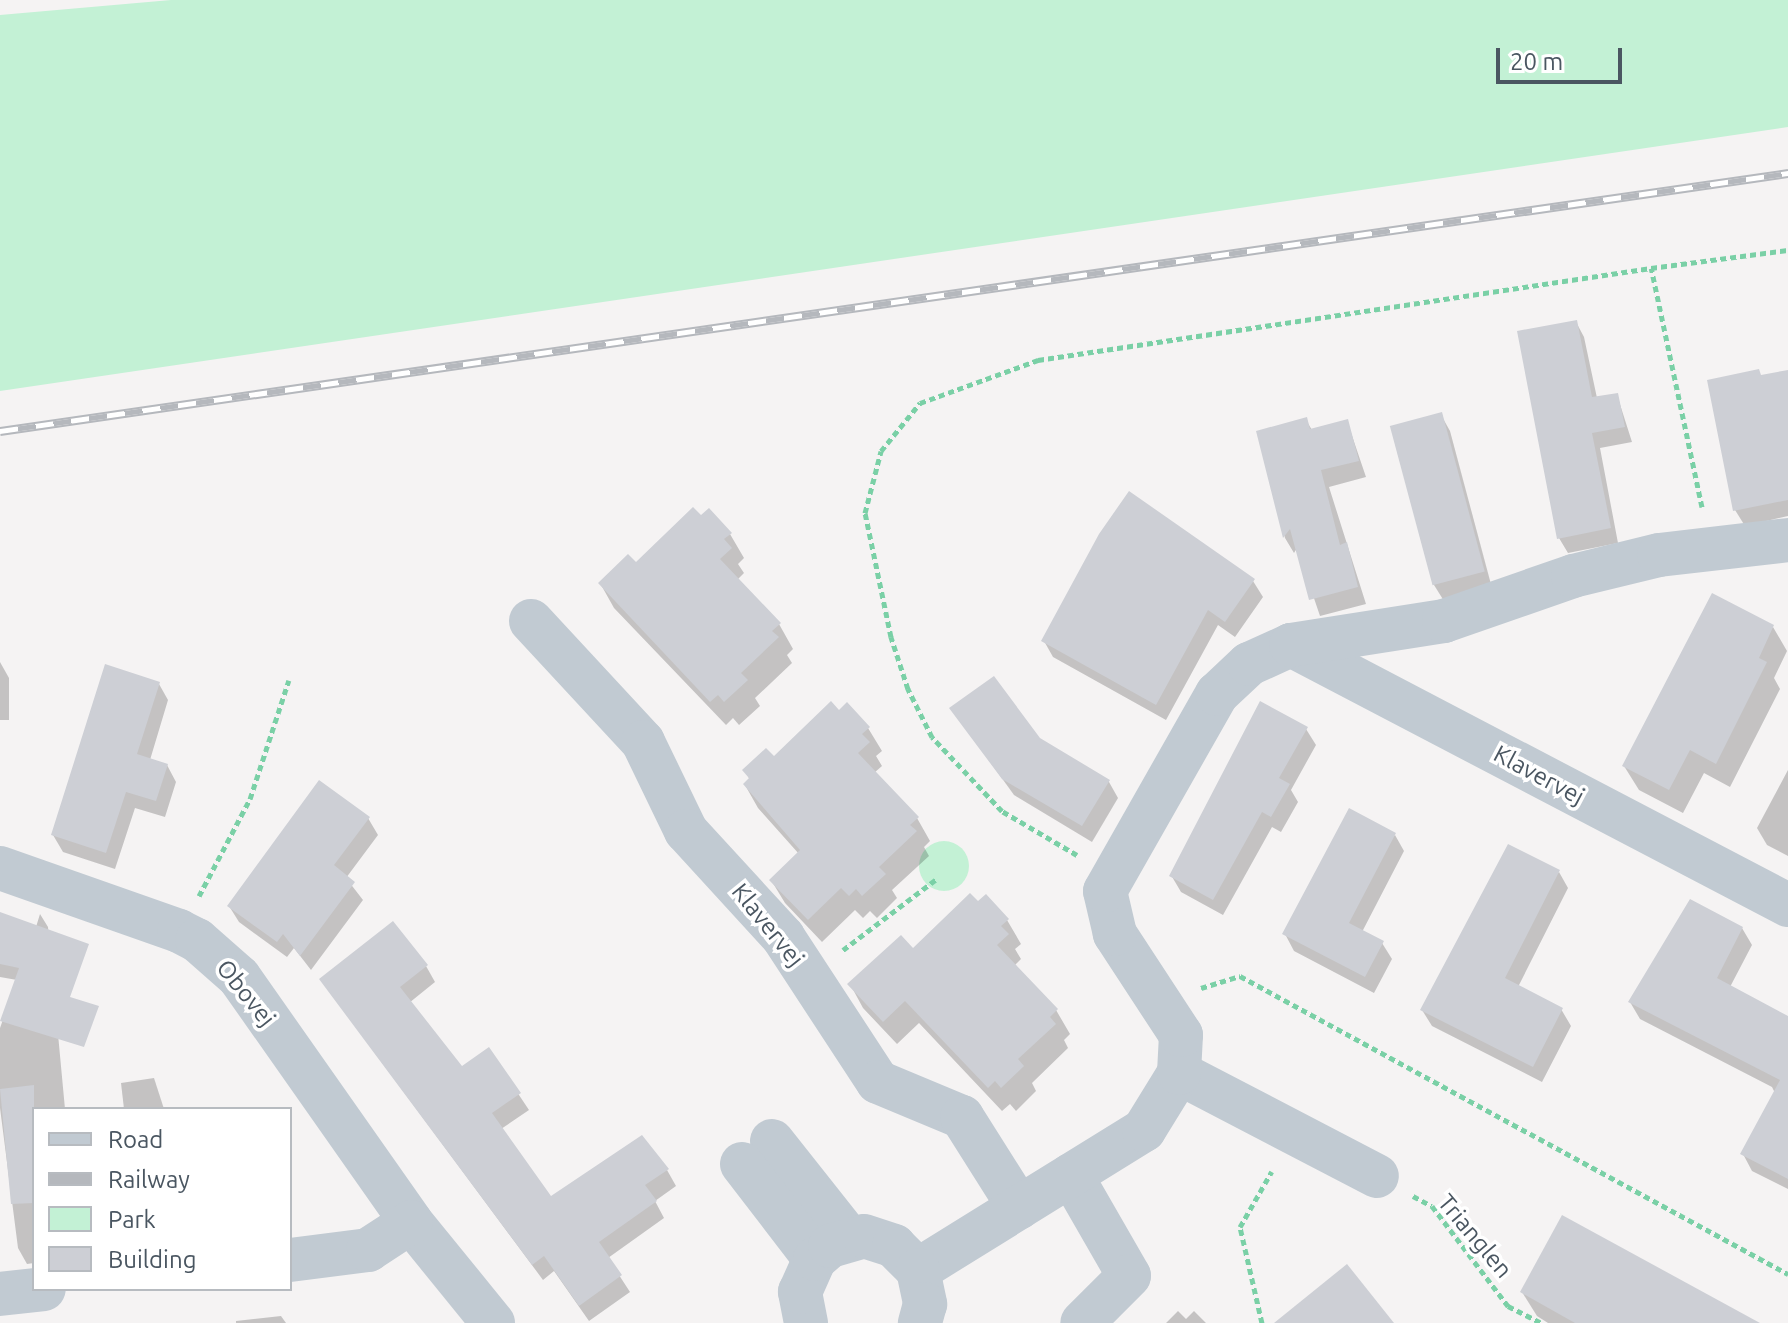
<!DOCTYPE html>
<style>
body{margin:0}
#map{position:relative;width:1788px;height:1323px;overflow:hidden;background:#f5f3f3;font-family:Ubuntu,sans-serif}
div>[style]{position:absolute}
.green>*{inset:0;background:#c3f1d5}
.round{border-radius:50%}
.shadow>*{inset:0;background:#0003}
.building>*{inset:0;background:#cdcfd5;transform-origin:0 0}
.path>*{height:5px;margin-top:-2.5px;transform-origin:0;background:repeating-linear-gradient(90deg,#7ad0a6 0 6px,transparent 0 10px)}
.minor>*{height:44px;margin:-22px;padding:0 22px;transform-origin:22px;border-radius:22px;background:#c1cad2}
.rail>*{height:9px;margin-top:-4.5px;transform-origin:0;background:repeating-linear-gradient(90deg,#fff 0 18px,#b5b8bd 0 36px);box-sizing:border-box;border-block:2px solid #b5b8bd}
span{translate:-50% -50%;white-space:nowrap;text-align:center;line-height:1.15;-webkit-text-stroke:7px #fff;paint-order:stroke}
.street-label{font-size:24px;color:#4a5661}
.legend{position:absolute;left:32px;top:1107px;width:260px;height:184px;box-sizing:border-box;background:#fff;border:2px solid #b7bbc0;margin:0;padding:10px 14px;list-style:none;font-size:24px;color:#4a5661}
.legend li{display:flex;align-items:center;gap:16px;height:40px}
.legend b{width:40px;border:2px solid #b7bbc0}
.scale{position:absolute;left:1496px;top:48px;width:126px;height:36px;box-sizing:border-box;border:4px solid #4a5661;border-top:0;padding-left:10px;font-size:24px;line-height:28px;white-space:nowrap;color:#4a5661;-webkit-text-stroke:6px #fff;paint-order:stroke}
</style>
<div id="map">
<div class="green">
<div style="clip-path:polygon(171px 0,1788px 0,1788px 127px,0 391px,0 15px)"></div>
<div class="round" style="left:919px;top:841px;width:50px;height:50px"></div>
</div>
<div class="shadow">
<div style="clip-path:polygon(1576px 322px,1584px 337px,1597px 398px,1617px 395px,1632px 442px,1600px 448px,1618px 543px,1568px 553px,1559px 538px)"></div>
<div style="clip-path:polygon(1788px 372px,1788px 516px,1745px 526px,1735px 510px,1762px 377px)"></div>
<div style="clip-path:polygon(1441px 415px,1450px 431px,1492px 588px,1444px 601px,1434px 585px)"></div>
<div style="clip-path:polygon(1306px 420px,1312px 430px,1347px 421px,1366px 477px,1329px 487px,1366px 604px,1320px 616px,1297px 548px,1294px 553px,1285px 538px,1258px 432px)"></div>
<div style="clip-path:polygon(730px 534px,744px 558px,738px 564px,744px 573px,737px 580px,779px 624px,793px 649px,787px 655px,792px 663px,755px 698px,760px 706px,739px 725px,733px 718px,726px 725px,614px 608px,600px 583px,635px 564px)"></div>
<div style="clip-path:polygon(1253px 581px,1263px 597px,1235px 637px,1218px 625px,1166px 720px,1053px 657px,1044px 641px)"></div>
<div style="clip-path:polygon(1773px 627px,1787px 651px,1774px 678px,1780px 689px,1730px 787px,1704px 773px,1683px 813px,1639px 790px,1624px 766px)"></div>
<div style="clip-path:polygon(0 662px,9px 678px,9px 720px,0 720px)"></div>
<div style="clip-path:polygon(159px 684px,168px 700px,150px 760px,167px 765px,176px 782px,165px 817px,135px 808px,115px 869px,63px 852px,53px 835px)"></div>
<div style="clip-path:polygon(952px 709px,1039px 740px,1109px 782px,1118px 798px,1092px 842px,1014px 795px)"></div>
<div style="clip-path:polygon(838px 713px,868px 728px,882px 751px,876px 756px,882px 766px,874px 773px,917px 818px,930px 841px,924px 847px,929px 856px,892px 890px,897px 898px,877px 918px,870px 911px,863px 918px,855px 910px,822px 942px,785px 903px,771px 880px,799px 854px,758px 808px,745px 785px,750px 780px,745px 771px,774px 759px)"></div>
<div style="clip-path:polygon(1306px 729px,1316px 745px,1291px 790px,1298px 802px,1281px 832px,1272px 827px,1223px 915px,1181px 892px,1171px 875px)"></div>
<div style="clip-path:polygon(1788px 770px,1788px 856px,1767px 845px,1757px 828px)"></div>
<div style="clip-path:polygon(368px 818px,378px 835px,346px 878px,363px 900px,311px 970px,294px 948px,287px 957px,239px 922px,229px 906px)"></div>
<div style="clip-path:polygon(1395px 835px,1404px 851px,1362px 932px,1382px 943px,1392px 959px,1374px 993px,1294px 951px,1285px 934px)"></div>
<div style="clip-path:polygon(1559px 872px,1568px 888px,1518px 987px,1561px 1009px,1571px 1026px,1542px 1082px,1432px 1026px,1422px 1010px)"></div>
<div style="clip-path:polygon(40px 914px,48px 927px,65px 1109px,34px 1109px,34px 1263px,27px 1264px,18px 1248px,0 1108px,0 1028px,17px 980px,0 977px,0 918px,36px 927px)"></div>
<div style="clip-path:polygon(1007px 920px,1021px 944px,1015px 949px,1021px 959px,1014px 966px,1056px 1010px,1070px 1034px,1064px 1040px,1068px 1048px,1032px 1083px,1036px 1091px,1016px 1111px,1010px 1104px,1002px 1111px,919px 1023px,897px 1044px,863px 1008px,850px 984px,913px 951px)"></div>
<div style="clip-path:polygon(1742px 928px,1752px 945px,1730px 987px,1788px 1018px,1788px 1189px,1752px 1171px,1743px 1154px,1775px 1093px,1772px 1087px,1640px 1019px,1630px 1002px)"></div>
<div style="clip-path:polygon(426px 966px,435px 982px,409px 1003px,462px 1069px,489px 1050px,529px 1110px,501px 1129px,550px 1199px,667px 1170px,676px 1186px,655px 1201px,664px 1218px,608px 1258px,630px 1292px,589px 1321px,554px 1271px,543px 1280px,321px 980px)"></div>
<div style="clip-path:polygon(154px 1078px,164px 1109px,124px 1109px,121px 1083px)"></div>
<div style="clip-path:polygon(1522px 1292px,1748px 1323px,1548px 1323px,1537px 1316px)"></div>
<div style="clip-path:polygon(1178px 1311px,1186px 1319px,1194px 1311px,1206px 1323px,1166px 1323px)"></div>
<div style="clip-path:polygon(281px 1316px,286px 1323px,236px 1323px,236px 1321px)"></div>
</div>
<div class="building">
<div style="clip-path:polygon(1577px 320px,1592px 397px,1618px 393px,1625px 427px,1592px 433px,1611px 528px,1557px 539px,1517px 331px)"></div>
<div style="clip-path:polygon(1759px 369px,1761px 375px,1788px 370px,1788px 500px,1733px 511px,1707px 380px)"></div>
<div style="left:1442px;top:412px;width:165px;height:54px;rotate:75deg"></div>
<div style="clip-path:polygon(1307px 417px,1310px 429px,1348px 419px,1359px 461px,1321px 470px,1340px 545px,1347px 542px,1358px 587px,1309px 600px,1290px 529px,1283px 538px,1256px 431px)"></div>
<div style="clip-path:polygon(1129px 491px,1255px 579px,1225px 622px,1208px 610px,1156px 705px,1041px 641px,1099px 534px)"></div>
<div style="clip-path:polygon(693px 507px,701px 515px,709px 508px,732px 533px,724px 539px,732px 548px,720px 559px,781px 623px,772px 631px,779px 637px,741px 673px,748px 680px,724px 702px,718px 695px,710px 702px,598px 583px,628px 554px,636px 562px)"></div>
<div style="clip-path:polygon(1712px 593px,1774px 625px,1759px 658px,1767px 662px,1716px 764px,1690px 750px,1669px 790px,1622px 766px)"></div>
<div style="clip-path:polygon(105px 664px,160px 682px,137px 754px,168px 764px,156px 801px,126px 792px,106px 853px,51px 835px)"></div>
<div style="clip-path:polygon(994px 676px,1040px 738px,1110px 780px,1082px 826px,1002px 779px,949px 708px)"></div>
<div style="clip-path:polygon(831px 701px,839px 710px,847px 702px,870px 727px,862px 734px,870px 742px,858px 753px,919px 817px,910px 825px,917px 831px,879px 867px,886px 874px,862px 896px,856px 889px,849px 896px,841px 888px,808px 920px,769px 880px,800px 850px,743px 784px,749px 778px,742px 770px,766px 748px,774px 756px)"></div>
<div style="clip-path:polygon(1260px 701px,1308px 727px,1279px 778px,1290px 784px,1271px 817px,1262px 812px,1213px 900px,1169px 876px)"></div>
<div style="clip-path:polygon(319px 780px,370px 817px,334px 865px,355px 882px,300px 956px,283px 934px,277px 942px,227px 906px)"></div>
<div style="clip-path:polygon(1349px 808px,1396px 833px,1349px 923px,1384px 941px,1365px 977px,1282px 934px)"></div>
<div style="clip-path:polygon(1508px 844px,1560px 870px,1505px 978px,1563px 1008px,1533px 1067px,1420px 1010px)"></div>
<div style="clip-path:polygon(970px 893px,978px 901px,986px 894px,1009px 919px,1001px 926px,1009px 934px,997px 945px,1058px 1009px,1050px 1017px,1056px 1024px,1018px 1059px,1024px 1066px,1001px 1088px,995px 1081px,988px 1088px,905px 1001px,883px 1022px,847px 984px,901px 935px,913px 948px)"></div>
<div style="clip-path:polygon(1690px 899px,1743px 927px,1717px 978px,1788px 1016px,1788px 1179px,1740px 1154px,1780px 1080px,1628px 1002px)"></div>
<div style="clip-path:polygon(0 912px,89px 944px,70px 997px,99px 1006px,84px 1047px,0 1021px,19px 968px,0 964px)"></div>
<div style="clip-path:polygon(393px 921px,428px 965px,400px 987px,462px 1066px,489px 1047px,521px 1093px,492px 1113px,551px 1196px,642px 1135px,669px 1169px,645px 1185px,657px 1201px,599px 1242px,622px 1275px,579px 1306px,544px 1256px,532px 1265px,319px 979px)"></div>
<div style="clip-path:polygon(34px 1085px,34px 1203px,11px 1204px,0 1089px)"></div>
<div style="clip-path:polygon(1562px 1215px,1760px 1323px,1575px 1323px,1520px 1292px)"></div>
<div style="clip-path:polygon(1347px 1264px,1394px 1323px,1274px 1323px)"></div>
</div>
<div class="path">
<div style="left:1702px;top:507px;width:244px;rotate:-102deg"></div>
<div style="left:1651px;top:268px;width:138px;rotate:-7.5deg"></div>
<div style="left:1077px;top:855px;width:87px;rotate:-149.6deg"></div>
<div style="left:1002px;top:811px;width:102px;rotate:-133.4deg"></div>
<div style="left:932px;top:737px;width:54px;rotate:-116.6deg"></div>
<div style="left:908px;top:689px;width:55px;rotate:-108.1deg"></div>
<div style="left:891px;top:637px;width:127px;rotate:-101.8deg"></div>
<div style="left:865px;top:513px;width:64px;rotate:-75.5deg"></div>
<div style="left:881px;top:451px;width:62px;rotate:-50.9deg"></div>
<div style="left:920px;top:403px;width:126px;rotate:-20deg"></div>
<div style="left:1038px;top:360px;width:620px;rotate:-8.54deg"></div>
<div style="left:199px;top:896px;width:110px;rotate:-62.3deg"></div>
<div style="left:250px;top:799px;width:125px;rotate:-71.9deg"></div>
<div style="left:843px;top:950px;width:119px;rotate:-37.2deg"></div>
<div style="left:1201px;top:988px;width:41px;rotate:-17.1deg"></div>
<div style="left:1240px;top:976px;width:624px;rotate:28.54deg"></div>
<div style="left:1413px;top:1196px;width:21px;rotate:28deg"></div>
<div style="left:1432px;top:1206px;width:126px;rotate:52.8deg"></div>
<div style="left:1508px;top:1306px;width:37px;rotate:27deg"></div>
<div style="left:1262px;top:1323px;width:98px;rotate:-102.9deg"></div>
<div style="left:1240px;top:1227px;width:64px;rotate:-60.3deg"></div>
</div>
<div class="minor">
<div style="left:531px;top:621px;width:165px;rotate:47.2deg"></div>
<div style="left:643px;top:742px;width:99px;rotate:64.2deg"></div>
<div style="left:686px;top:831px;width:144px;rotate:47.5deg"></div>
<div style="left:783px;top:937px;width:173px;rotate:56.8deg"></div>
<div style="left:878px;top:1082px;width:91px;rotate:22.6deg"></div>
<div style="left:962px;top:1117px;width:107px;rotate:57.7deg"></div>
<div style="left:1291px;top:645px;width:561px;rotate:27.62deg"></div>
<div style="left:0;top:868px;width:190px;rotate:19.4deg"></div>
<div style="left:179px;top:931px;width:20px;rotate:27deg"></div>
<div style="left:197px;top:940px;width:56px;rotate:41.4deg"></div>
<div style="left:239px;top:977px;width:299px;rotate:54.9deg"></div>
<div style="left:411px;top:1222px;width:130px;rotate:50.9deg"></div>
<div style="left:1179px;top:1073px;width:223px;rotate:27.5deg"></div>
<div style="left:772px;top:1141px;width:124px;rotate:51.6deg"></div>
<div style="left:742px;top:1164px;width:120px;rotate:52.5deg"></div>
<div style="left:1071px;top:1175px;width:116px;rotate:60.1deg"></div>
<div style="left:1129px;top:1276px;width:66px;rotate:135deg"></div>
<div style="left:290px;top:1260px;width:79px;rotate:-7.3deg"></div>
<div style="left:368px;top:1250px;width:51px;rotate:-33.1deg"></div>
<div style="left:918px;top:1270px;width:266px;rotate:-31.8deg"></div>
<div style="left:1144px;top:1130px;width:67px;rotate:-58.4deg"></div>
<div style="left:1179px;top:1073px;width:38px;rotate:-87deg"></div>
<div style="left:1181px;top:1035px;width:121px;rotate:-123.2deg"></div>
<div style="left:1115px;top:934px;width:44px;rotate:-103.1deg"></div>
<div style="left:1105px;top:891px;width:227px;rotate:-60.4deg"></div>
<div style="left:1217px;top:694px;width:44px;rotate:-43.2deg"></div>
<div style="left:1249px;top:664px;width:46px;rotate:-24.3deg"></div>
<div style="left:1291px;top:645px;width:155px;rotate:-8.9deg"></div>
<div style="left:1444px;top:621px;width:137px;rotate:-19.2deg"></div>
<div style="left:1573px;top:576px;width:89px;rotate:-13.7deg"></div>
<div style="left:1659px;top:555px;width:130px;rotate:-6.6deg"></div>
<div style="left:0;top:1294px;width:44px;rotate:-6.5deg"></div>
<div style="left:806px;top:1323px;width:32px;rotate:-101deg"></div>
<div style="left:800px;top:1292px;width:36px;rotate:-66deg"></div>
<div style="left:815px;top:1259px;width:20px;rotate:-41deg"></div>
<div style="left:830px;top:1246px;width:35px;rotate:-16deg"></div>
<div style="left:864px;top:1236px;width:32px;rotate:18deg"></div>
<div style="left:894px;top:1246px;width:34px;rotate:45deg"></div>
<div style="left:918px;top:1270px;width:35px;rotate:78deg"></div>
<div style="left:925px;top:1304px;width:20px;rotate:105deg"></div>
</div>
<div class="rail">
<div style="left:0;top:431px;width:1807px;rotate:-8.21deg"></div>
</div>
<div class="street-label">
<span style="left:1539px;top:775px;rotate:28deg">Klavervej</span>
<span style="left:768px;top:925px;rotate:51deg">Klavervej</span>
<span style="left:246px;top:993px;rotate:51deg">Obovej</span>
<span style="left:1475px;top:1236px;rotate:50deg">Trianglen</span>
</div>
<ul class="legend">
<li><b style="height:10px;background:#c1cad2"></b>Road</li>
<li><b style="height:10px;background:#b5b8bd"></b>Railway</li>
<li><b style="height:22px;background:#c3f1d5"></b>Park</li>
<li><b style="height:22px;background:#cdcfd5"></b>Building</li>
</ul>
<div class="scale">20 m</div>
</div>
